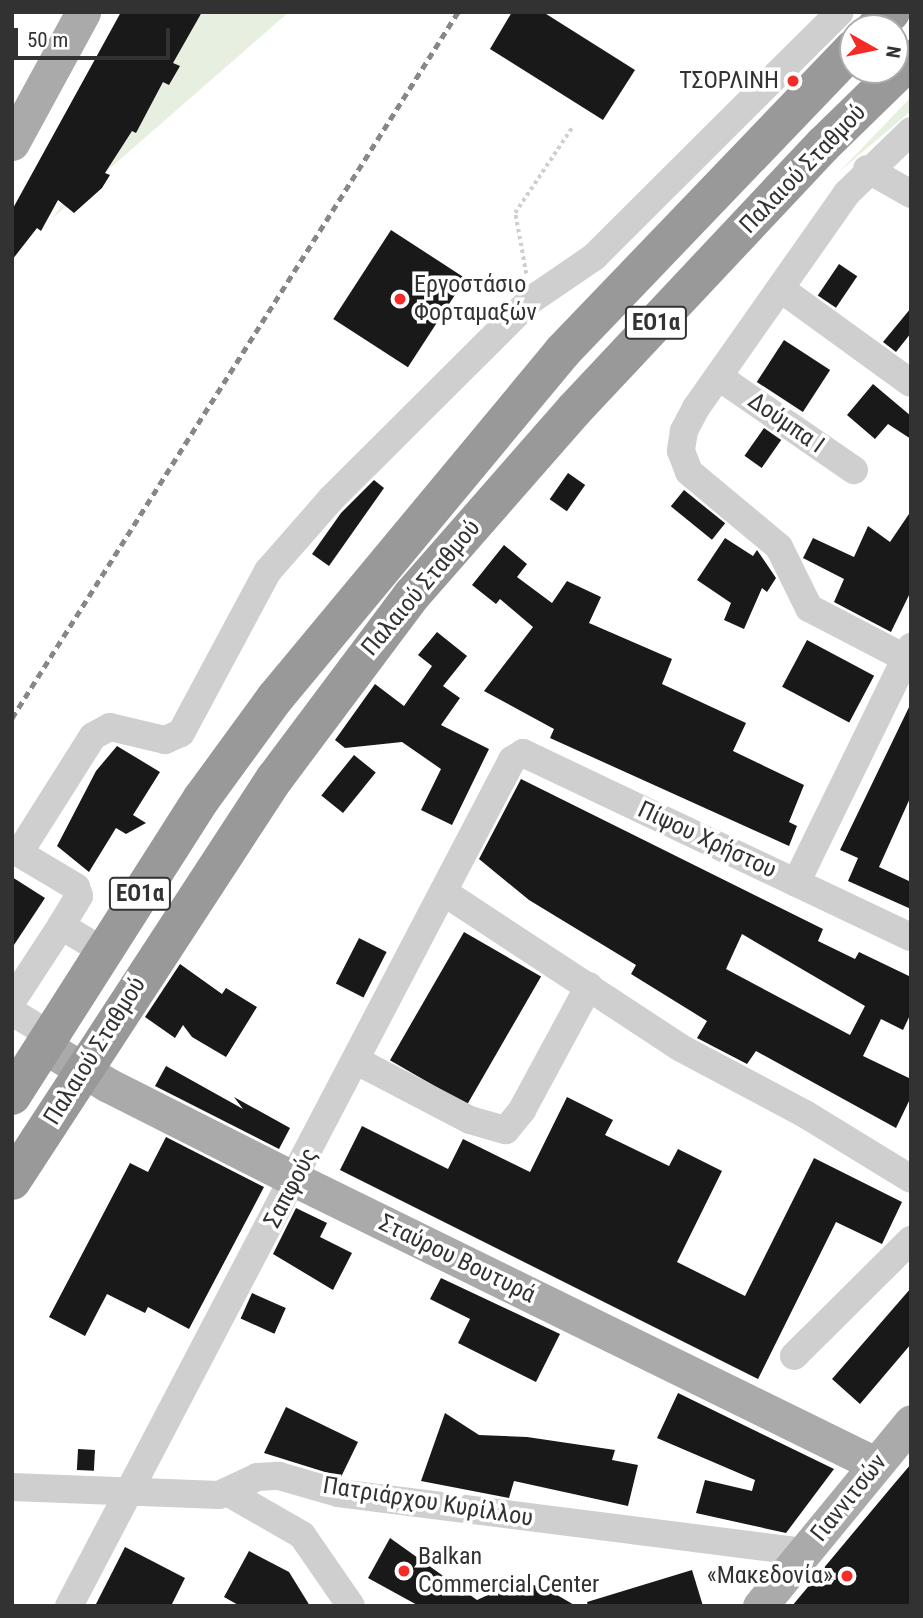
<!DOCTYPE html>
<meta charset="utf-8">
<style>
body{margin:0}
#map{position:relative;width:923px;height:1618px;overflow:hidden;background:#fff;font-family:"Roboto Condensed",sans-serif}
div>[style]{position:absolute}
.green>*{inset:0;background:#e7f0e0}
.building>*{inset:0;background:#191919;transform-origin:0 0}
.path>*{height:3.5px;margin-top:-1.75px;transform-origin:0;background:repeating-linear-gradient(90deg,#cfcfcf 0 3.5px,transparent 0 7px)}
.minor>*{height:28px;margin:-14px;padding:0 14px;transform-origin:14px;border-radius:14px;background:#cfcfcf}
.major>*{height:35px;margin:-17.5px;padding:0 17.5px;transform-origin:17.5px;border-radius:17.5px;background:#aaa}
.highway>*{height:38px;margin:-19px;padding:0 19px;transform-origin:19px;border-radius:19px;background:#999}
.rail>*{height:5px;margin-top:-2.5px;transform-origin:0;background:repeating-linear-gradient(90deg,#878787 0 7px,transparent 0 12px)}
.dots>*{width:19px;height:19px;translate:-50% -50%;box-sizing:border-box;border:4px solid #fff;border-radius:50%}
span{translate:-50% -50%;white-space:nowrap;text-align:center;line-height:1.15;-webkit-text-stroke:7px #fff;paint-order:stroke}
.shield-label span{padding:2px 5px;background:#fff;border:2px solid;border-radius:5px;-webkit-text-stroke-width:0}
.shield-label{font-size:23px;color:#323232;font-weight:700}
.poi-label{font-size:24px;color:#323232}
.right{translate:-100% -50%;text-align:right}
.left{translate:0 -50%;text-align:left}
.street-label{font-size:24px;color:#323232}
.frame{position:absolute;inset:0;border:14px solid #323232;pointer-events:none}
.north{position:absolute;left:839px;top:14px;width:70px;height:70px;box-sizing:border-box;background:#fff;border:2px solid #adadad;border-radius:50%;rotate:99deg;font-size:19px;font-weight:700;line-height:28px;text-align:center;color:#323232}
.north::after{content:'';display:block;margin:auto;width:24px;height:32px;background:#f52b28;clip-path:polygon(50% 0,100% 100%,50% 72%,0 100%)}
.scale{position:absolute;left:14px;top:28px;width:156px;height:32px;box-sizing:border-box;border:4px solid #323232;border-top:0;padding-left:9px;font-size:21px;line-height:24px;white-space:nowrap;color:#323232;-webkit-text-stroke:5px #fff;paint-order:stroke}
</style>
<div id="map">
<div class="green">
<div style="clip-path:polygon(179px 12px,289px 12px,53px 218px)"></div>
<div style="clip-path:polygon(911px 97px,911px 111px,840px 171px)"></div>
</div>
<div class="building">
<div style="clip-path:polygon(121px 12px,202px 12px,173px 63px,180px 66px,169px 85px,163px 82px,136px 133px,132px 131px,105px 173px,110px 175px,102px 188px,74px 213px,58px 200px,41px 231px,37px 228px,12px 260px,12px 210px)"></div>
<div style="clip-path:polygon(512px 12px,543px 12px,635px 70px,603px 120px,490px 49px)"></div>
<div style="left:391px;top:230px;width:89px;height:106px;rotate:33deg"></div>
<div style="left:839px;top:264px;width:22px;height:38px;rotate:34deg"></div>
<div style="clip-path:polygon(911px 308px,911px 333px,896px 352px,883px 342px)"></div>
<div style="left:784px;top:340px;width:55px;height:50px;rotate:33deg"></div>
<div style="clip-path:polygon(873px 384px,911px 416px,911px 439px,888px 424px,875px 439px,847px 415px)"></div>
<div style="left:764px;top:428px;width:21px;height:34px;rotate:35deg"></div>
<div style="left:568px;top:473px;width:21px;height:32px;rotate:35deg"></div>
<div style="clip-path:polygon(374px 480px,384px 488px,329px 566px,312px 554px,341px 513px)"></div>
<div style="left:684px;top:490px;width:53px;height:21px;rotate:39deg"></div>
<div style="clip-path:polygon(911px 511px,911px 591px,891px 632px,834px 602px,844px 579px,803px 558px,813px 538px,854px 557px,868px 526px,890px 542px)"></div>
<div style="clip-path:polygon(725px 538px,753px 556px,757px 550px,776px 578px,767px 592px,762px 588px,744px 629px,724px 620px,731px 603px,697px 580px)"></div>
<div style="clip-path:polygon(504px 545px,527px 564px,517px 577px,552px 603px,567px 581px,601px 597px,589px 623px,672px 659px,662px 684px,746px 723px,733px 751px,804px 785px,789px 822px,797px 826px,789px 846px,550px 738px,554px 729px,484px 691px,533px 627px,500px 599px,496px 604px,472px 585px)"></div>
<div style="clip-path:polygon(437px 632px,467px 656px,443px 686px,460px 698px,441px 725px,489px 749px,452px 825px,421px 810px,441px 769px,402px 742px,345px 748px,335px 740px,375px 684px,404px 706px,432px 666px,418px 655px)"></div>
<div style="left:807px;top:640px;width:76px;height:53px;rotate:28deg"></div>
<div style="clip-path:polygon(911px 703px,911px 796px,879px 867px,911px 882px,911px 909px,848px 881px,858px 858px,840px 850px)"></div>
<div style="clip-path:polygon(117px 746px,160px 772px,133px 815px,146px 823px,126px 834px,116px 828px,89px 872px,57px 846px,96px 771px)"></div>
<div style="left:354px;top:755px;width:28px;height:52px;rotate:39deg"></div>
<div style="clip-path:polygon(evenodd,521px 779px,823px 929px,818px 941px,855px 959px,859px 952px,911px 977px,911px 1013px,903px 1030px,881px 1019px,863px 1056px,911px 1079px,911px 1097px,896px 1128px,756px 1051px,747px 1064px,697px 1038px,707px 1021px,631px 974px,636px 965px,529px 900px,479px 859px,521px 779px,742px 934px,865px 1006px,850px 1035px,726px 969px,742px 934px)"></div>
<div style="clip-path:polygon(12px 877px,45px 898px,12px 948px)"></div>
<div style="left:464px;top:932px;width:89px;height:148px;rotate:30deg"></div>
<div style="left:359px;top:938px;width:31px;height:51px;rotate:27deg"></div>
<div style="clip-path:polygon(180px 964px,222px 994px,226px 988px,257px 1007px,226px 1057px,192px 1037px,183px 1025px,175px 1038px,145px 1017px)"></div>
<div style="clip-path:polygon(166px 1066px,243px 1109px,234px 1097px,290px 1128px,279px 1149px,155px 1086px)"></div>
<div style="clip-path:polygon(567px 1097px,613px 1120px,605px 1135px,669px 1166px,678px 1149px,722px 1171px,677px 1262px,745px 1296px,814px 1158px,902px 1202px,882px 1244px,836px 1222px,758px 1379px,340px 1170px,362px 1126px,448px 1169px,463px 1139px,530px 1172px)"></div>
<div style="clip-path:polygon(166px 1137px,264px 1187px,189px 1329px,148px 1307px,145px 1313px,107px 1294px,85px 1336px,49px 1317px,130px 1163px,148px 1172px)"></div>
<div style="clip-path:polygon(296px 1208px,327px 1223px,320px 1237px,352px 1253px,333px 1290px,273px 1254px)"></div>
<div style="clip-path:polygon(441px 1278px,560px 1334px,536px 1382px,458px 1343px,470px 1319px,430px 1299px)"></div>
<div style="clip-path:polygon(911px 1288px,911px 1344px,860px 1404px,832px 1379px)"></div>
<div style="left:252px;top:1293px;width:37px;height:28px;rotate:24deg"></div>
<div style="clip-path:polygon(678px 1393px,834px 1469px,786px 1533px,696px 1513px,705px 1480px,752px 1491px,755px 1480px,657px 1438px)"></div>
<div style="clip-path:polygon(286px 1407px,358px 1442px,341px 1477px,264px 1453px)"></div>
<div style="clip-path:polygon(445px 1413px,479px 1435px,527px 1437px,615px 1450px,612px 1460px,638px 1465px,628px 1506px,514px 1481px,509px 1498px,421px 1481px)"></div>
<div style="left:78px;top:1449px;width:17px;height:21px;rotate:3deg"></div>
<div style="clip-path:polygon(911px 1464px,911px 1606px,792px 1606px,894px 1484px)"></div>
<div style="clip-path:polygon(390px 1538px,477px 1600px,518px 1581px,545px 1588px,576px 1606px,419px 1606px,368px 1578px)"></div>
<div style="clip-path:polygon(125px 1547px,185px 1578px,171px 1606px,95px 1606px)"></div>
<div style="clip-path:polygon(249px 1551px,289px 1572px,310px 1606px,240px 1606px,224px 1597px)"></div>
<div style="clip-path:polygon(692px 1570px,703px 1606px,588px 1606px,587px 1602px)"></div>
</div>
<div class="path">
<div style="left:526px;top:274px;width:62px;rotate:-100.2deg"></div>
<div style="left:515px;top:213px;width:105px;rotate:-56.3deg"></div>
</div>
<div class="minor">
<div style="left:911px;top:131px;width:89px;rotate:135.9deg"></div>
<div style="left:847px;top:193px;width:263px;rotate:125.1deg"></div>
<div style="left:696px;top:408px;width:26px;rotate:118deg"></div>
<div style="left:684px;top:431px;width:20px;rotate:99deg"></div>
<div style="left:681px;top:451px;width:22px;rotate:69deg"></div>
<div style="left:689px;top:472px;width:117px;rotate:39.8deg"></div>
<div style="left:779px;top:547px;width:68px;rotate:63.8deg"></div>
<div style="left:809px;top:608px;width:115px;rotate:27.5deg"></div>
<div style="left:867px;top:169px;width:51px;rotate:29.6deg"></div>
<div style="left:781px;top:289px;width:160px;rotate:35.9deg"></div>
<div style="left:719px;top:377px;width:164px;rotate:34.6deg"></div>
<div style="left:796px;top:883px;width:263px;rotate:-64deg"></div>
<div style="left:445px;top:893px;width:280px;rotate:33.3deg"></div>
<div style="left:679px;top:1047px;width:143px;rotate:28deg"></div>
<div style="left:805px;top:1114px;width:124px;rotate:31.5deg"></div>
<div style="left:61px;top:926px;width:35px;rotate:-59deg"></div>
<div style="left:79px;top:896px;width:9px;rotate:-108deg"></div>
<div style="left:76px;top:887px;width:66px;rotate:-149.2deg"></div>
<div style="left:19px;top:853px;width:138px;rotate:-57.7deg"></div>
<div style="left:93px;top:736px;width:19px;rotate:-28deg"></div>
<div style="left:110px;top:727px;width:57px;rotate:13.3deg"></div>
<div style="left:165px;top:740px;width:17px;rotate:-24deg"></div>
<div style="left:181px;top:733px;width:184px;rotate:-61.8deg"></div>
<div style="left:268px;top:571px;width:96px;rotate:-48.8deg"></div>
<div style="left:331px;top:499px;width:282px;rotate:-44.9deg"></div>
<div style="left:531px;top:300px;width:76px;rotate:-34.3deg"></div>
<div style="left:594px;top:257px;width:347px;rotate:-44.9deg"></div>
<div style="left:12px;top:1001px;width:90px;rotate:-56.8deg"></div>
<div style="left:61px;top:926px;width:49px;rotate:30.8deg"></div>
<div style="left:12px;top:1012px;width:44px;rotate:31.2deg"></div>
<div style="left:357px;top:1061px;width:127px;rotate:27.6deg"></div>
<div style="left:470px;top:1120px;width:37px;rotate:16deg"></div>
<div style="left:506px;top:1130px;width:26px;rotate:-51deg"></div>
<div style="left:522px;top:1110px;width:141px;rotate:-61.6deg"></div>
<div style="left:794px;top:1356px;width:165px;rotate:-44.8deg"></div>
<div style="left:12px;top:1487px;width:207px;rotate:2.2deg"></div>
<div style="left:219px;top:1495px;width:42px;rotate:-25.3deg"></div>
<div style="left:257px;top:1477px;width:22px;rotate:-3deg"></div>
<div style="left:279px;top:1476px;width:61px;rotate:16.1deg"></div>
<div style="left:338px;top:1493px;width:471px;rotate:7.2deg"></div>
<div style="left:229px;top:1493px;width:84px;rotate:29.9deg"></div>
<div style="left:302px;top:1535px;width:86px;rotate:55.4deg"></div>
<div style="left:69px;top:1606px;width:955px;rotate:-62.36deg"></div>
<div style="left:512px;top:760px;width:13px;rotate:-32deg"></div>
<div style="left:523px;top:753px;width:429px;rotate:25.4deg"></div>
</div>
<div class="major">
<div style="left:12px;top:143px;width:149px;rotate:-61.5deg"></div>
<div style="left:44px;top:1046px;width:75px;rotate:31.4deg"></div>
<div style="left:108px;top:1085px;width:211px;rotate:26.8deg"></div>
<div style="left:296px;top:1180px;width:645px;rotate:26.13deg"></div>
<div style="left:760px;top:1606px;width:238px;rotate:-50.6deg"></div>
</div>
<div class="highway">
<div style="left:875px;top:28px;width:23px;rotate:-45deg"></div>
<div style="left:12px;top:1096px;width:353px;rotate:-57.5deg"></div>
<div style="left:202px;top:798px;width:124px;rotate:-53.9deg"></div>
<div style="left:275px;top:698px;width:451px;rotate:-50.3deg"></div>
<div style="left:563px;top:351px;width:419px;rotate:-46.2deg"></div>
<div style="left:12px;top:1181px;width:481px;rotate:-56.9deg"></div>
<div style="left:275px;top:778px;width:229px;rotate:-53.2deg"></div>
<div style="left:412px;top:595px;width:246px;rotate:-48.8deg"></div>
<div style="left:574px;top:410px;width:364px;rotate:-46.8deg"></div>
<div style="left:823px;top:145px;width:123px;rotate:-44.3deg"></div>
</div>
<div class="rail">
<div style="left:12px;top:718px;width:835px;rotate:-57.72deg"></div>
</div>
<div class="dots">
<div style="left:793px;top:81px;background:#f52b28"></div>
<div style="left:400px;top:299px;background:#f52b28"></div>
<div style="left:404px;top:1571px;background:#f52b28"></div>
<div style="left:847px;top:1576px;background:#f52b28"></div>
</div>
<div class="shield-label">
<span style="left:656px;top:323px">ΕΟ1α</span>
<span style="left:140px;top:894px">ΕΟ1α</span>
</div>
<div class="poi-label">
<span class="right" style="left:779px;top:81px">ΤΣΟΡΛΙΝΗ</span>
<span class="left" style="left:414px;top:299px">Εργοστάσιο<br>Φορταμαξών</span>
<span class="left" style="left:418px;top:1571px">Balkan<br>Commercial Center</span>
<span class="right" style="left:833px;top:1576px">«Μακεδονία»</span>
</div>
<div class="street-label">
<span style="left:803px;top:169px;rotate:-46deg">Παλαιού Σταθμού</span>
<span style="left:786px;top:423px;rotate:35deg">Δούμπα Ι</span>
<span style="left:421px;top:588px;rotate:-50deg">Παλαιού Σταθμού</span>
<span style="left:707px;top:840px;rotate:25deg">Πίψου Χρήστου</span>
<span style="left:95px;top:1051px;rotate:-58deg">Παλαιού Σταθμού</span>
<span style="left:291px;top:1188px;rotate:-62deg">Σαπφούς</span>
<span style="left:457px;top:1259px;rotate:26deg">Σταύρου Βουτυρά</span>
<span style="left:849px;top:1498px;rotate:-51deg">Γιαννιτσών</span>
<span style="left:428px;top:1502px;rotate:9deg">Πατριάρχου Κυρίλλου</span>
</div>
<div class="frame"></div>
<div class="north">N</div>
<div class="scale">50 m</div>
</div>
